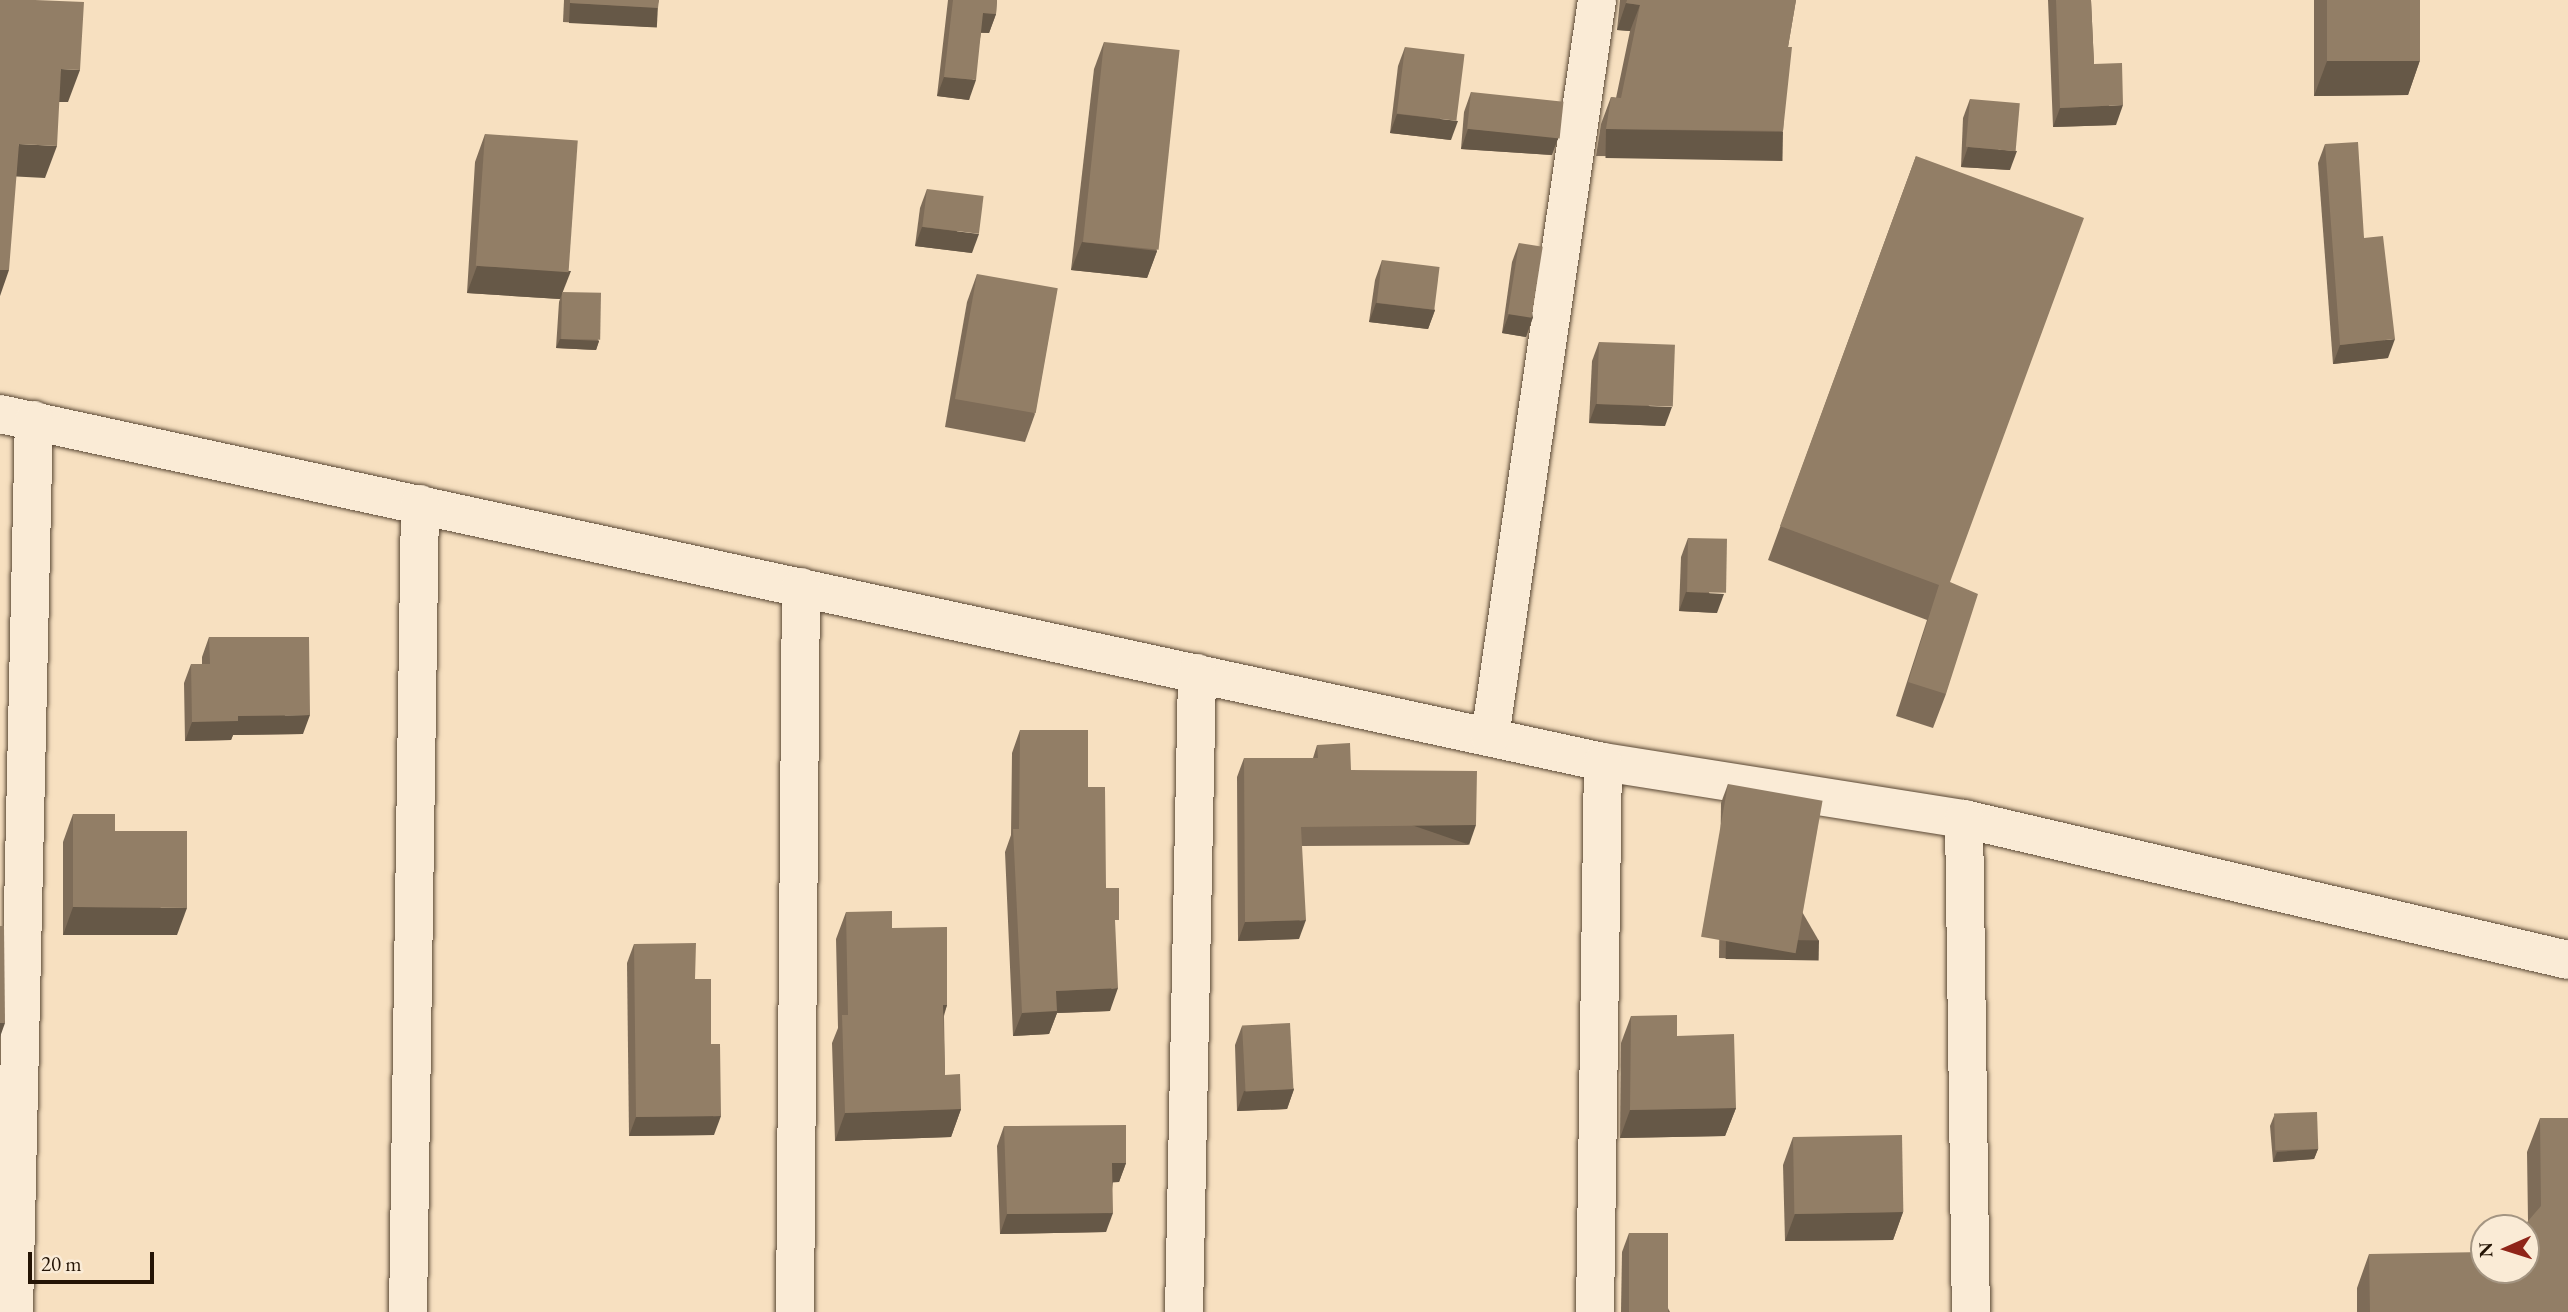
<!DOCTYPE html>
<style>
body{margin:0}
#map{position:relative;width:2568px;height:1312px;overflow:hidden;background:#f7e0c0;font-family:"EB Garamond",serif}
div>[style]{position:absolute}
.roads{filter:drop-shadow(0 0 2px #594734) drop-shadow(0 0 2px #594734)}
.minor>*{height:38px;margin:-19px;padding:0 19px;transform-origin:19px;border-radius:19px;background:#faebd6}
.wall>*{inset:0;background:#7e6c58}
.shaded-wall>*{inset:0;background:#665847;transform-origin:0 0}
.building>*{inset:0;background:#927e66;transform-origin:0 0}
span{translate:-50% -50%;white-space:nowrap;text-align:center;line-height:1.15;-webkit-text-stroke:5px #faebd6;paint-order:stroke}
.north{position:absolute;left:2470px;top:1214px;width:70px;height:70px;box-sizing:border-box;background:#faebd6;border:2px solid #a49582;border-radius:50%;rotate:267deg;font-size:19px;font-weight:700;line-height:28px;text-align:center;color:#241405}
.north::after{content:'';display:block;margin:auto;width:24px;height:32px;background:#8f2418;clip-path:polygon(50% 0,100% 100%,50% 72%,0 100%)}
.scale{position:absolute;left:28px;top:1252px;width:126px;height:32px;box-sizing:border-box;border:4px solid #241405;border-top:0;padding-left:9px;font-size:21px;line-height:24px;white-space:nowrap;color:#241405;-webkit-text-stroke:5px #faebd6;paint-order:stroke}
</style>
<div id="map">
<div class="roads">
<div class="minor">
<div style="left:0;top:414px;width:1640px;rotate:12.25deg"></div>
<div style="left:1603px;top:762px;width:365px;rotate:9deg"></div>
<div style="left:1964px;top:819px;width:620px;rotate:13.14deg"></div>
<div style="left:1490px;top:737px;width:745px;rotate:-81.74deg"></div>
<div style="left:1964px;top:819px;width:493px;rotate:89.2deg"></div>
<div style="left:14px;top:1312px;width:892px;rotate:-88.72deg"></div>
<div style="left:408px;top:1312px;width:808px;rotate:-89.15deg"></div>
<div style="left:795px;top:1312px;width:725px;rotate:-89.53deg"></div>
<div style="left:1184px;top:1312px;width:639px;rotate:-88.83deg"></div>
<div style="left:1595px;top:1312px;width:550px;rotate:-89.17deg"></div>
</div>
</div>
<div class="wall">
<div style="clip-path:polygon(564px 0,659px 0,651px 27px,563px 22px)"></div>
<div style="clip-path:polygon(948px 0,997px 0,996px 14px,989px 33px,981px 33px,969px 100px,937px 96px)"></div>
<div style="clip-path:polygon(1620px 0,1796px 0,1788px 47px,1783px 131px,1773px 158px,1596px 156px,1601px 124px,1611px 97px,1616px 98px,1630px 31px,1617px 30px)"></div>
<div style="clip-path:polygon(2048px 0,2091px 0,2094px 64px,2116px 125px,2053px 127px)"></div>
<div style="clip-path:polygon(2314px 0,2420px 0,2420px 60px,2408px 95px,2314px 96px)"></div>
<div style="clip-path:polygon(1104px 42px,1157px 251px,1147px 278px,1071px 270px,1094px 69px)"></div>
<div style="clip-path:polygon(1405px 47px,1451px 140px,1390px 133px,1398px 66px)"></div>
<div style="clip-path:polygon(1471px 92px,1552px 155px,1461px 149px,1464px 112px)"></div>
<div style="clip-path:polygon(1970px 99px,2010px 170px,1961px 167px,1963px 118px)"></div>
<div style="clip-path:polygon(485px 134px,563px 292px,599px 341px,596px 350px,556px 348px,559px 302px,560px 299px,467px 293px,475px 162px)"></div>
<div style="clip-path:polygon(2325px 144px,2364px 238px,2388px 358px,2333px 364px,2318px 163px)"></div>
<div style="clip-path:polygon(1916px 156px,1950px 582px,1946px 694px,1933px 728px,1896px 716px,1927px 620px,1768px 560px)"></div>
<div style="clip-path:polygon(927px 189px,972px 253px,915px 246px,920px 208px)"></div>
<div style="clip-path:polygon(1519px 243px,1533px 317px,1526px 337px,1502px 333px,1512px 262px)"></div>
<div style="clip-path:polygon(1382px 260px,1435px 310px,1428px 329px,1369px 322px,1375px 280px)"></div>
<div style="clip-path:polygon(977px 274px,1035px 414px,1025px 442px,945px 427px,967px 302px)"></div>
<div style="clip-path:polygon(1599px 342px,1665px 426px,1589px 423px,1592px 361px)"></div>
<div style="clip-path:polygon(1688px 538px,1717px 613px,1679px 611px,1681px 557px)"></div>
<div style="clip-path:polygon(209px 637px,303px 734px,233px 735px,231px 740px,185px 741px,184px 683px,191px 664px,202px 664px,202px 657px)"></div>
<div style="clip-path:polygon(1020px 730px,1088px 787px,1106px 888px,1115px 930px,1110px 1011px,1057px 1013px,1049px 1034px,1013px 1036px,1005px 852px,1011px 835px,1012px 753px)"></div>
<div style="clip-path:polygon(1317px 745px,1351px 770px,1469px 845px,1302px 846px,1299px 939px,1238px 941px,1237px 777px,1244px 758px,1313px 758px)"></div>
<div style="clip-path:polygon(1728px 784px,1819px 941px,1812px 960px,1719px 958px,1721px 803px)"></div>
<div style="clip-path:polygon(73px 814px,115px 831px,177px 935px,63px 935px,63px 842px)"></div>
<div style="clip-path:polygon(846px 912px,892px 928px,947px 1005px,944px 1016px,945px 1075px,961px 1109px,951px 1137px,835px 1141px,832px 1043px,838px 1028px,836px 939px)"></div>
<div style="clip-path:polygon(634px 944px,695px 979px,711px 1044px,714px 1135px,629px 1136px,627px 963px)"></div>
<div style="clip-path:polygon(1631px 1016px,1736px 1108px,1725px 1136px,1620px 1138px,1621px 1043px)"></div>
<div style="clip-path:polygon(1242px 1026px,1294px 1089px,1287px 1109px,1237px 1111px,1235px 1045px)"></div>
<div style="clip-path:polygon(2274px 1116px,2318px 1149px,2314px 1159px,2273px 1162px,2270px 1126px)"></div>
<div style="clip-path:polygon(2540px 1118px,2568px 1312px,2357px 1312px,2357px 1288px,2369px 1254px,2526px 1270px,2528px 1221px,2527px 1152px)"></div>
<div style="clip-path:polygon(1004px 1126px,1126px 1163px,1119px 1182px,1113px 1182px,1106px 1232px,1000px 1234px,997px 1146px)"></div>
<div style="clip-path:polygon(1793px 1137px,1903px 1212px,1893px 1240px,1785px 1241px,1783px 1165px)"></div>
<div style="clip-path:polygon(1629px 1233px,1670px 1312px,1621px 1312px,1622px 1252px)"></div>
</div>
<div class="shaded-wall">
<div style="left:570px;top:3px;width:88px;height:20px;rotate:3deg"></div>
<div style="clip-path:polygon(1626px 3px,1640px 5px,1630px 31px,1617px 30px)"></div>
<div style="clip-path:polygon(983px 13px,996px 14px,989px 33px,976px 32px)"></div>
<div style="clip-path:polygon(2420px 60px,2408px 95px,2314px 96px,2327px 61px)"></div>
<div style="clip-path:polygon(61px 69px,80px 70px,68px 102px,49px 102px)"></div>
<div style="clip-path:polygon(944px 77px,976px 80px,969px 100px,937px 96px)"></div>
<div style="clip-path:polygon(2123px 105px,2116px 125px,2053px 127px,2060px 108px)"></div>
<div style="clip-path:polygon(1397px 114px,1458px 121px,1451px 140px,1390px 133px)"></div>
<div style="clip-path:polygon(1468px 129px,1559px 136px,1552px 155px,1461px 149px)"></div>
<div style="left:1606px;top:129px;width:177px;height:29px;rotate:1deg"></div>
<div style="clip-path:polygon(19px 144px,57px 146px,45px 178px,7px 176px)"></div>
<div style="clip-path:polygon(1968px 147px,2017px 151px,2010px 170px,1961px 167px)"></div>
<div style="clip-path:polygon(922px 227px,979px 234px,972px 253px,915px 246px)"></div>
<div style="clip-path:polygon(1082px 242px,1157px 251px,1147px 278px,1071px 270px)"></div>
<div style="clip-path:polygon(477px 266px,571px 271px,560px 299px,467px 293px)"></div>
<div style="clip-path:polygon(0 270px,9px 270px,0 296px)"></div>
<div style="clip-path:polygon(1376px 303px,1435px 310px,1428px 329px,1369px 322px)"></div>
<div style="clip-path:polygon(1509px 314px,1533px 317px,1526px 337px,1502px 333px)"></div>
<div style="clip-path:polygon(560px 339px,599px 341px,596px 350px,556px 348px)"></div>
<div style="clip-path:polygon(2395px 339px,2388px 358px,2333px 364px,2340px 345px)"></div>
<div style="clip-path:polygon(1596px 404px,1672px 407px,1665px 426px,1589px 423px)"></div>
<div style="clip-path:polygon(1686px 592px,1724px 594px,1717px 613px,1679px 611px)"></div>
<div style="clip-path:polygon(310px 715px,303px 734px,233px 735px,231px 740px,185px 741px,192px 722px,238px 716px)"></div>
<div style="left:1476px;top:825px;width:21px;height:175px;rotate:109deg"></div>
<div style="clip-path:polygon(73px 907px,187px 908px,177px 935px,63px 935px)"></div>
<div style="clip-path:polygon(1306px 920px,1299px 939px,1238px 941px,1245px 922px)"></div>
<div style="left:1726px;top:939px;width:93px;height:20px;rotate:1deg"></div>
<div style="clip-path:polygon(1118px 988px,1110px 1011px,1057px 1013px,1049px 1034px,1013px 1036px,1022px 1013px,1056px 991px)"></div>
<div style="clip-path:polygon(943px 1005px,947px 1005px,937px 1033px)"></div>
<div style="clip-path:polygon(0 1023px,5px 1023px,0 1037px)"></div>
<div style="clip-path:polygon(1294px 1089px,1287px 1109px,1237px 1111px,1244px 1091px)"></div>
<div style="clip-path:polygon(1736px 1108px,1725px 1136px,1620px 1138px,1630px 1110px)"></div>
<div style="clip-path:polygon(961px 1109px,951px 1137px,835px 1141px,845px 1113px)"></div>
<div style="clip-path:polygon(721px 1116px,714px 1135px,629px 1136px,636px 1117px)"></div>
<div style="clip-path:polygon(2318px 1149px,2314px 1159px,2273px 1162px,2277px 1152px)"></div>
<div style="clip-path:polygon(1112px 1163px,1126px 1163px,1119px 1182px,1105px 1183px)"></div>
<div style="clip-path:polygon(1903px 1212px,1893px 1240px,1785px 1241px,1795px 1214px)"></div>
<div style="clip-path:polygon(1113px 1213px,1106px 1232px,1000px 1234px,1007px 1214px)"></div>
</div>
<div class="building">
<div style="clip-path:polygon(0 0,35px 0,84px 2px,80px 70px,61px 69px,57px 146px,19px 144px,9px 270px,0 270px)"></div>
<div style="clip-path:polygon(570px 0,659px 0,658px 8px,570px 3px)"></div>
<div style="clip-path:polygon(953px 0,997px 0,996px 14px,983px 13px,976px 80px,944px 77px)"></div>
<div style="clip-path:polygon(1627px 0,1796px 0,1788px 47px,1792px 47px,1783px 131px,1606px 129px,1611px 97px,1621px 98px,1640px 5px,1626px 3px)"></div>
<div style="clip-path:polygon(2056px 0,2091px 0,2094px 64px,2122px 63px,2123px 105px,2060px 108px)"></div>
<div style="left:2327px;top:0;width:93px;height:61px"></div>
<div style="left:1104px;top:42px;width:76px;height:201px;rotate:6deg"></div>
<div style="left:1405px;top:47px;width:60px;height:67px;rotate:7deg"></div>
<div style="left:1471px;top:92px;width:93px;height:37px;rotate:6deg"></div>
<div style="left:1970px;top:99px;width:50px;height:48px;rotate:5deg"></div>
<div style="left:485px;top:134px;width:93px;height:132px;rotate:4deg"></div>
<div style="clip-path:polygon(2358px 142px,2364px 238px,2383px 236px,2395px 339px,2340px 345px,2325px 144px)"></div>
<div style="clip-path:polygon(1916px 156px,2084px 218px,1950px 582px,1978px 594px,1946px 694px,1908px 682px,1939px 585px,1780px 526px)"></div>
<div style="left:927px;top:189px;width:57px;height:38px;rotate:7deg"></div>
<div style="left:1519px;top:243px;width:24px;height:72px;rotate:9deg"></div>
<div style="left:1382px;top:260px;width:58px;height:43px;rotate:7deg"></div>
<div style="left:977px;top:274px;width:82px;height:127px;rotate:10deg"></div>
<div style="left:562px;top:292px;width:39px;height:47px;rotate:1deg"></div>
<div style="left:1599px;top:342px;width:76px;height:62px;rotate:2deg"></div>
<div style="left:1688px;top:538px;width:39px;height:54px;rotate:1deg"></div>
<div style="clip-path:polygon(209px 637px,309px 637px,310px 715px,238px 716px,238px 721px,192px 722px,191px 664px,210px 664px)"></div>
<div style="clip-path:polygon(1020px 730px,1088px 730px,1088px 787px,1105px 787px,1106px 888px,1119px 888px,1119px 920px,1115px 920px,1118px 988px,1056px 991px,1057px 1011px,1022px 1013px,1013px 829px,1019px 829px)"></div>
<div style="clip-path:polygon(1350px 743px,1351px 770px,1477px 771px,1476px 825px,1301px 827px,1306px 920px,1245px 922px,1244px 758px,1318px 758px,1317px 745px)"></div>
<div style="left:1728px;top:784px;width:96px;height:155px;rotate:10deg"></div>
<div style="clip-path:polygon(73px 814px,115px 814px,115px 831px,187px 831px,187px 908px,73px 907px)"></div>
<div style="clip-path:polygon(892px 911px,892px 928px,947px 927px,947px 1005px,943px 1005px,945px 1075px,960px 1074px,961px 1109px,845px 1113px,842px 1015px,848px 1015px,846px 912px)"></div>
<div style="clip-path:polygon(0 926px,4px 926px,5px 1023px,0 1023px)"></div>
<div style="clip-path:polygon(696px 943px,695px 979px,711px 979px,711px 1044px,720px 1044px,721px 1116px,636px 1117px,634px 944px)"></div>
<div style="clip-path:polygon(1677px 1015px,1677px 1036px,1734px 1034px,1736px 1108px,1630px 1110px,1631px 1016px)"></div>
<div style="left:1290px;top:1023px;width:66px;height:48px;rotate:87deg"></div>
<div style="left:2317px;top:1112px;width:37px;height:43px;rotate:88deg"></div>
<div style="clip-path:polygon(2540px 1118px,2568px 1118px,2568px 1312px,2370px 1312px,2369px 1254px,2484px 1252px,2484px 1270px,2526px 1270px,2526px 1228px,2522px 1228px,2541px 1206px)"></div>
<div style="clip-path:polygon(1126px 1125px,1126px 1163px,1112px 1163px,1113px 1213px,1007px 1214px,1004px 1126px)"></div>
<div style="left:1902px;top:1135px;width:77px;height:109px;rotate:89deg"></div>
<div style="left:1629px;top:1233px;width:39px;height:79px"></div>
</div>
<div class="north">N</div>
<div class="scale">20 m</div>
</div>
